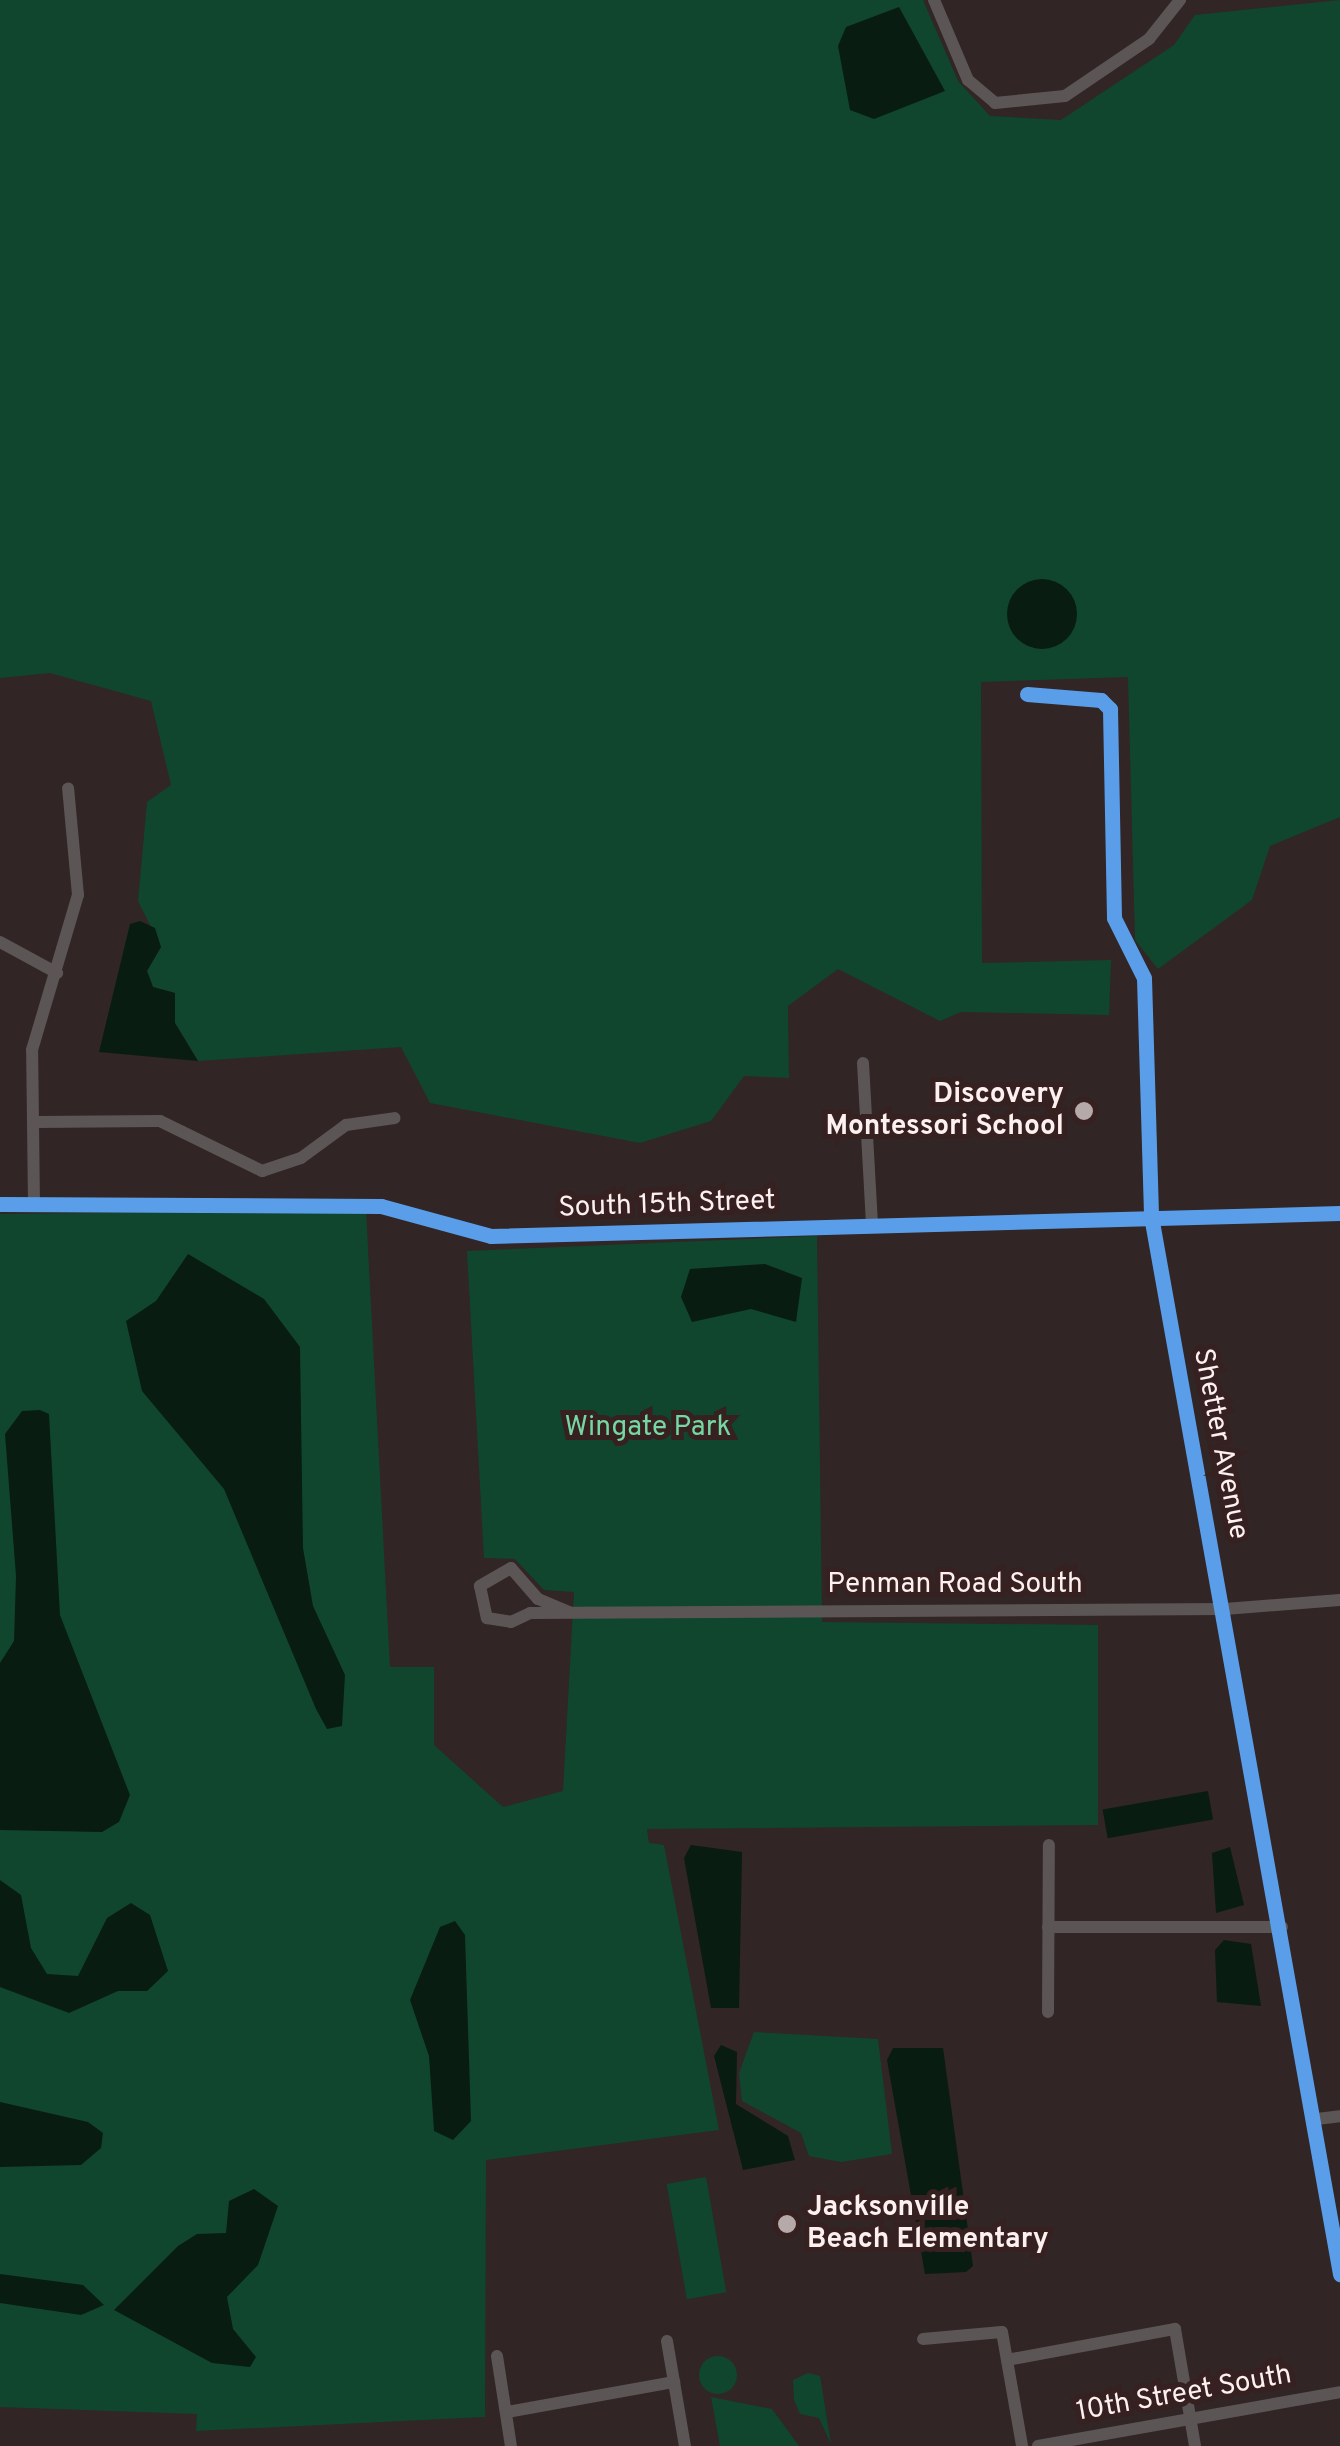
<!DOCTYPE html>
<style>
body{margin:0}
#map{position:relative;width:1340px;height:2446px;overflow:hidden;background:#312525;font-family:Overpass,sans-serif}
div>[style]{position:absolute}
.green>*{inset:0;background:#10462e;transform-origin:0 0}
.round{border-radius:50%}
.water>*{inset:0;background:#091c12;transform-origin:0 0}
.minor>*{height:12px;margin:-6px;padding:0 6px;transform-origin:6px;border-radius:6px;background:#5b5555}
.cycleway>*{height:15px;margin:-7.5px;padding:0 7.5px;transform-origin:7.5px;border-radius:7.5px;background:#5a9eea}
.dots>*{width:28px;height:28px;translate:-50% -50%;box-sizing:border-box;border:5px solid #362020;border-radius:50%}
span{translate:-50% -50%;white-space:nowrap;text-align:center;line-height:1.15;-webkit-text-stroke:10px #362020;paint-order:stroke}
.poi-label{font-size:28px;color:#fdf0f0;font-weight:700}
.right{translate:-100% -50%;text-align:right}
.left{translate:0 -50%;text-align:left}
.street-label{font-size:28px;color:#fdf0f0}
.park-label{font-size:28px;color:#75d8a3}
</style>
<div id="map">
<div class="green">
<div style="clip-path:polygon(0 0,923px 0,958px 81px,990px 116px,1061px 120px,1174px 45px,1195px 15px,1340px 0,1340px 817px,1270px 846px,1252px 900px,1158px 969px,1135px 940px,1128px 677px,981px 682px,982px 963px,1111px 960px,1109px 1015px,961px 1012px,940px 1021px,838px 969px,788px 1006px,789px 1078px,744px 1076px,711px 1121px,640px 1143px,430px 1103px,401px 1047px,198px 1061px,175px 1023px,175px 993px,153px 987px,147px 971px,161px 947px,138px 901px,147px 802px,171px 785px,151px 701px,50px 673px,0 678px)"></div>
<div style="clip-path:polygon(366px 1210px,390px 1667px,434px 1667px,434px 1745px,503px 1807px,563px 1791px,574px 1592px,544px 1590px,515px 1559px,484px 1558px,467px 1251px,817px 1236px,822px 1622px,1098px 1625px,1098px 1825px,647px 1829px,649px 1843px,664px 1845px,719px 2130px,486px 2160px,485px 2417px,196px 2431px,197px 2414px,0 2407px,0 1214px)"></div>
<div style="clip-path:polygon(754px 2032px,878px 2039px,892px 2154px,841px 2162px,809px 2156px,801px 2133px,742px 2101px,739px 2073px)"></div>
<div style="left:706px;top:2177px;width:117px;height:40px;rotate:80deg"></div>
<div class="round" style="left:699px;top:2356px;width:38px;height:38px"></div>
<div style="clip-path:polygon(808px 2373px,820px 2376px,831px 2444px,819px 2418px,800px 2414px,794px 2400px,793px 2380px)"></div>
<div style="clip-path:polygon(711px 2397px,772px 2409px,799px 2446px,720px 2446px)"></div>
</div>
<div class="water">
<div style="clip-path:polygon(899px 7px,945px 91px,874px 119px,850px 110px,838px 46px,846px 27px)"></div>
<div class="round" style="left:1007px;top:579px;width:70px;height:70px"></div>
<div style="clip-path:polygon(140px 921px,155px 928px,161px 947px,147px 971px,153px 987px,175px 993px,175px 1023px,198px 1061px,99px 1052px,130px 924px)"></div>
<div style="clip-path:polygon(188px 1254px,264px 1299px,300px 1347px,303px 1548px,313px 1606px,345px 1675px,342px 1726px,327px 1729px,316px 1709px,224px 1489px,142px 1391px,126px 1321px,156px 1301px)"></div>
<div style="clip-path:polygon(765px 1264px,802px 1278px,796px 1322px,751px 1309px,692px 1322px,681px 1297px,690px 1269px)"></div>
<div style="clip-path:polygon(40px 1410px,49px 1414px,60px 1615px,130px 1795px,119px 1822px,102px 1832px,0 1830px,0 1663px,14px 1641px,16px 1576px,5px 1434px,22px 1411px)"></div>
<div style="left:1208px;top:1791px;width:29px;height:107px;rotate:80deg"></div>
<div style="clip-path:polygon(691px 1845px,742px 1852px,739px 2008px,711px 2008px,684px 1858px)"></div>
<div style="clip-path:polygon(1230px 1847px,1244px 1905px,1216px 1913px,1212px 1853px)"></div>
<div style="clip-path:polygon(0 1880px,21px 1895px,31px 1948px,47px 1974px,78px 1976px,107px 1918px,131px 1903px,150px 1915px,168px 1971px,147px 1991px,118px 1991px,69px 2013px,0 1987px)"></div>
<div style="clip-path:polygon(455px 1921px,465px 1935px,471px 2121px,453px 2140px,434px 2131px,429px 2056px,410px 2000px,440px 1927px)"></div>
<div style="clip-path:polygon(1224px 1940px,1251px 1944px,1261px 2006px,1217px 2002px,1215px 1950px)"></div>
<div style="clip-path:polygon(721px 2045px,737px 2052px,736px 2104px,788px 2136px,795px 2160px,743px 2170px,714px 2056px)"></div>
<div style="clip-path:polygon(893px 2048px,943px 2048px,973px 2266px,966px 2272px,925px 2274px,887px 2060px)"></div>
<div style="clip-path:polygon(0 2102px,88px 2122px,103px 2133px,101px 2148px,81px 2165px,0 2167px)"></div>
<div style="clip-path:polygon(254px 2189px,278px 2206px,258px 2265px,227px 2297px,233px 2329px,256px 2357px,250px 2367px,212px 2363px,114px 2310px,178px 2246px,197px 2234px,226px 2233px,229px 2201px)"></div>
<div style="clip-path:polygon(0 2274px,83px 2285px,104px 2305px,81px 2315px,0 2303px)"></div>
</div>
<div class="minor">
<div style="left:934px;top:0;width:87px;rotate:67deg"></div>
<div style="left:968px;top:80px;width:35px;rotate:40deg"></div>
<div style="left:995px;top:103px;width:70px;rotate:-5.7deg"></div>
<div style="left:1065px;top:96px;width:102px;rotate:-34.2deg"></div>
<div style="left:1149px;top:39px;width:50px;rotate:-51.5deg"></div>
<div style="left:1027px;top:694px;width:74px;rotate:4.6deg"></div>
<div style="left:1101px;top:700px;width:13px;rotate:45deg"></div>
<div style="left:1110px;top:709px;width:209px;rotate:88.9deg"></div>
<div style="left:1114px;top:918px;width:67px;rotate:63.4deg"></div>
<div style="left:1144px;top:978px;width:238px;rotate:88.3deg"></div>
<div style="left:1151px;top:1216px;width:1075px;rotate:79.87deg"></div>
<div style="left:0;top:942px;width:65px;rotate:28.5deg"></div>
<div style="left:863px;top:1063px;width:160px;rotate:86.8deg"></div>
<div style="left:37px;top:1122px;width:123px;rotate:-0.5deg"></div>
<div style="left:160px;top:1121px;width:114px;rotate:26.1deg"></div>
<div style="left:262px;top:1171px;width:41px;rotate:-18.4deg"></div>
<div style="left:301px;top:1158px;width:56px;rotate:-36.3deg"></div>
<div style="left:346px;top:1125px;width:49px;rotate:-8.1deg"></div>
<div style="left:0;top:1204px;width:381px;rotate:0.3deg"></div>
<div style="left:381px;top:1206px;width:114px;rotate:15.3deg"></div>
<div style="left:491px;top:1236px;width:849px;rotate:-1.55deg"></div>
<div style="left:34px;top:1204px;width:154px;rotate:-90.7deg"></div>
<div style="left:32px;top:1050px;width:162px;rotate:-73.5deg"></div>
<div style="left:78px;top:895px;width:107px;rotate:-95.3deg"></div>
<div style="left:569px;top:1612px;width:34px;rotate:-157deg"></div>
<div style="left:538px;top:1599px;width:41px;rotate:-131.1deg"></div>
<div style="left:511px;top:1568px;width:36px;rotate:150deg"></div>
<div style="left:480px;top:1586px;width:33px;rotate:78deg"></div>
<div style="left:487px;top:1618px;width:24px;rotate:9deg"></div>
<div style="left:511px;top:1622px;width:21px;rotate:-25deg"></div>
<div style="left:530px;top:1613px;width:695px;rotate:-0.33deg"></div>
<div style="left:1225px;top:1609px;width:115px;rotate:-4.5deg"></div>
<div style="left:1048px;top:1927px;width:234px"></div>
<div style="left:1048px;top:2012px;width:167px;rotate:-89.7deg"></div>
<div style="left:1317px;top:2119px;width:23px;rotate:-7deg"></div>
<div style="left:923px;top:2339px;width:79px;rotate:-5.1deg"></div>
<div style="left:1002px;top:2332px;width:116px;rotate:80deg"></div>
<div style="left:667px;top:2341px;width:107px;rotate:80.3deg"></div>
<div style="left:497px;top:2356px;width:91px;rotate:81.2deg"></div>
<div style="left:1007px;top:2360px;width:171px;rotate:-10.5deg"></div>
<div style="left:1175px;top:2329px;width:119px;rotate:80.3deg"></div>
<div style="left:507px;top:2412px;width:170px;rotate:-10.2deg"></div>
<div style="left:1038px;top:2446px;width:307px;rotate:-10.1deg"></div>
</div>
<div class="cycleway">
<div style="left:1027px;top:694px;width:74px;rotate:4.6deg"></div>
<div style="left:1101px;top:700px;width:13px;rotate:45deg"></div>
<div style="left:1110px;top:709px;width:209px;rotate:88.9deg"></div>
<div style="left:1114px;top:918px;width:67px;rotate:63.4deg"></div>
<div style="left:1144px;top:978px;width:238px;rotate:88.3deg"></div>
<div style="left:1151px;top:1216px;width:1075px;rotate:79.87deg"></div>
<div style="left:0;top:1204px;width:381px;rotate:0.3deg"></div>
<div style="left:381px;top:1206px;width:114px;rotate:15.3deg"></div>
<div style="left:491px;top:1236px;width:849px;rotate:-1.55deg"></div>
</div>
<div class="dots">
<div style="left:1084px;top:1111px;background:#b6a9a9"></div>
<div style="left:787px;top:2224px;background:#b6a9a9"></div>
</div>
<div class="poi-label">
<span class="right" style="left:1064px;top:1111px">Discovery<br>Montessori School</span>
<span class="left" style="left:807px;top:2224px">Jacksonville<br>Beach Elementary</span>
</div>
<div class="street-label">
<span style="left:667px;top:1205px;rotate:-2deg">South 15th Street</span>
<span style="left:1220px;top:1444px;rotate:79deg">Shetter Avenue</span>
<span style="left:955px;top:1585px">Penman Road South</span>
<span style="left:1184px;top:2394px;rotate:-10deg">10th Street South</span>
</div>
<div class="park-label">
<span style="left:648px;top:1428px">Wingate Park</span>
</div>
</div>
